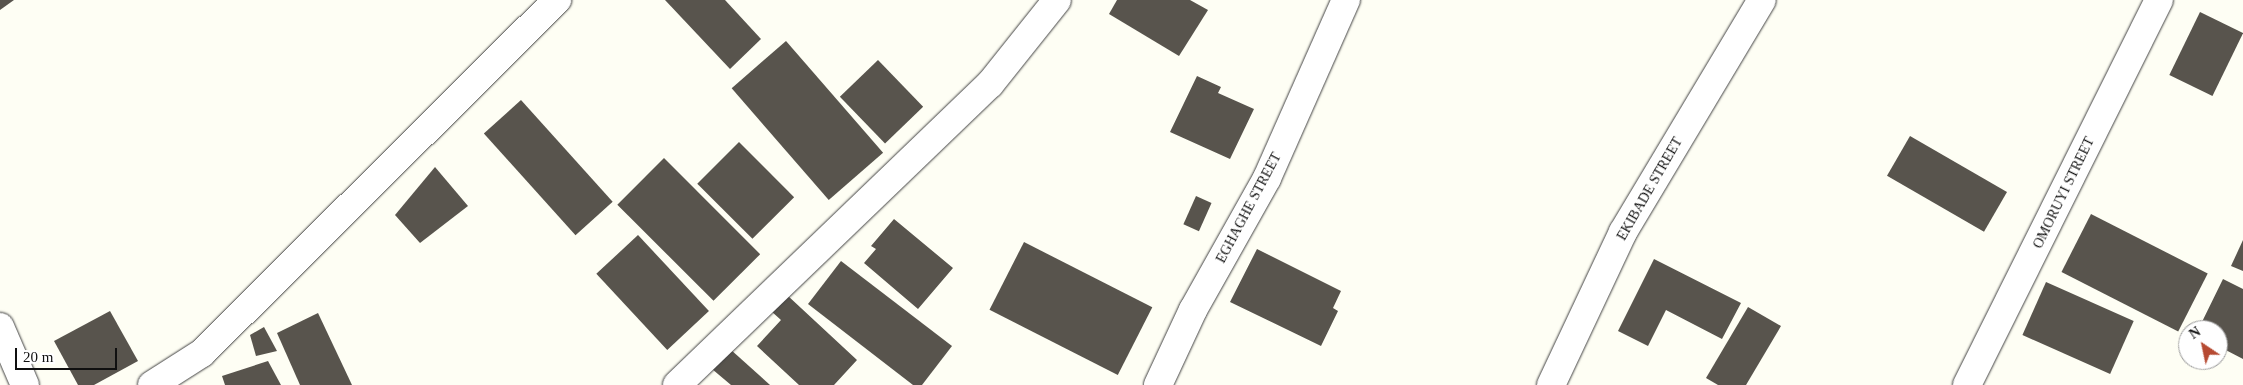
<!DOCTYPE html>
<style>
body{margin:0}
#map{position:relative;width:2243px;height:385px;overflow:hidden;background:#fefef4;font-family:Georgia,serif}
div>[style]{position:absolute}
.building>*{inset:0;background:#58544d;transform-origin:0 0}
.roads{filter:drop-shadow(0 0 1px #434343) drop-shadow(0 0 1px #434343)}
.minor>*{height:28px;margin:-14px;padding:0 14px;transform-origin:14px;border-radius:14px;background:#fff}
span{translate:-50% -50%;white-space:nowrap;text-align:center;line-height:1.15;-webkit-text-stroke:5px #fff;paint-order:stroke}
.street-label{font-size:14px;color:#101010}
.north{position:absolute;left:2178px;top:320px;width:50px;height:50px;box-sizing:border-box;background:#fff;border:1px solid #9f9f9f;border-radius:50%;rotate:326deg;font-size:14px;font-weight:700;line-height:20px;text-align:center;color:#101010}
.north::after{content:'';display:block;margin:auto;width:18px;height:22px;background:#b64a32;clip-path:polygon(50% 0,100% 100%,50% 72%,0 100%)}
.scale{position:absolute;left:15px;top:348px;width:102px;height:22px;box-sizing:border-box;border:2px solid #101010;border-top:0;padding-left:6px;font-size:15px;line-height:18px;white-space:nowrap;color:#101010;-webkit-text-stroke:4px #fff;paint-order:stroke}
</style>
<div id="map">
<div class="building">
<div style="clip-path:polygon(0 0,14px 0,0 10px)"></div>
<div style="clip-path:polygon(665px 0,725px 0,761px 39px,730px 69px)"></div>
<div style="clip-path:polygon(1117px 0,1190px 0,1208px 10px,1179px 56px,1109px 14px)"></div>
<div style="left:2200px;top:12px;width:48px;height:70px;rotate:26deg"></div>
<div style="left:786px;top:41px;width:148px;height:72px;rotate:49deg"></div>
<div style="left:878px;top:60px;width:65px;height:53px;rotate:46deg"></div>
<div style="clip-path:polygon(1197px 76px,1221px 87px,1218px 93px,1254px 109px,1230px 159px,1170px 132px)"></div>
<div style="left:521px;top:100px;width:137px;height:50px;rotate:48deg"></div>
<div style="left:1910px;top:136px;width:112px;height:46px;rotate:30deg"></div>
<div style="left:739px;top:142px;width:78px;height:59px;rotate:45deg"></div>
<div style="left:664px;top:158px;width:136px;height:66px;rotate:45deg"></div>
<div style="clip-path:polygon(435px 167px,468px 206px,420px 243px,395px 215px)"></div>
<div style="left:1196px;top:196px;width:17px;height:31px;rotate:24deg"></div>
<div style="left:2091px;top:214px;width:131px;height:65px;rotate:27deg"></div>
<div style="clip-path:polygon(894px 219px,953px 268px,918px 309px,864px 263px,876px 249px,871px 246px)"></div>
<div style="left:638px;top:235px;width:104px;height:57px;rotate:47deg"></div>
<div style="clip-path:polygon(2243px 240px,2243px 271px,2231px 266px)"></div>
<div style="left:1024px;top:242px;width:144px;height:76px;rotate:27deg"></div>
<div style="clip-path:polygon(1257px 249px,1341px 291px,1333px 308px,1338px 311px,1321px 346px,1230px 302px)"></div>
<div style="clip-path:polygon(1654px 259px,1741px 303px,1722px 339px,1666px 310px,1648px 346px,1618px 331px)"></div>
<div style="clip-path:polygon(841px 261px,952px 346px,922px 385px,913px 385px,808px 304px)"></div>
<div style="clip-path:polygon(2223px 279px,2243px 289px,2243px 359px,2218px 346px,2218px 330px,2198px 330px)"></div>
<div style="left:2046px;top:282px;width:96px;height:58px;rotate:24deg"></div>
<div style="clip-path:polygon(787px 295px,857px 360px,834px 385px,799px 385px,757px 346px,781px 320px,771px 311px)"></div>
<div style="clip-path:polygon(1748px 307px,1781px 326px,1746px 385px,1718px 385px,1706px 378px)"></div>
<div style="clip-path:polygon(110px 311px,138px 361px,94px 385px,78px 385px,54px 341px)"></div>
<div style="clip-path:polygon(318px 313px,352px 385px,300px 385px,277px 333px)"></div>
<div style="clip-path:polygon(264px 327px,277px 351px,256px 356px,250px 335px)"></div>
<div style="clip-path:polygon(730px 349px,770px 385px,731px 385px,712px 369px)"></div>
<div style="clip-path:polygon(268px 361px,281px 385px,225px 385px,222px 376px)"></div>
</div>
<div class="roads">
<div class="minor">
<div style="left:0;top:327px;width:63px;rotate:66.7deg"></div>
<div style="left:152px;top:385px;width:59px;rotate:-32.6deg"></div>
<div style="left:202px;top:353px;width:501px;rotate:-44.84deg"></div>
<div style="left:677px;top:385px;width:434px;rotate:-43.9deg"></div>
<div style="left:990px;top:84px;width:107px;rotate:-51.4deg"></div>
<div style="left:1158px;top:385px;width:83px;rotate:-65deg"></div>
<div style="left:1193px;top:310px;width:151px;rotate:-60.7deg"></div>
<div style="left:1267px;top:178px;width:195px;rotate:-66.1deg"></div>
<div style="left:1551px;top:385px;width:169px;rotate:-64.8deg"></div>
<div style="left:1623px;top:232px;width:270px;rotate:-59.1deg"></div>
<div style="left:1967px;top:385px;width:430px;rotate:-63.5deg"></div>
</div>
</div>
<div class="street-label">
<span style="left:1650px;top:189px;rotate:-60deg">EKIBADE STREET</span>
<span style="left:2064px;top:193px;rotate:-64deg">OMORUYI STREET</span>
<span style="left:1249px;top:208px;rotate:-62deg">EGHAGHE STREET</span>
</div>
<div class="north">N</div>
<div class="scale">20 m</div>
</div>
